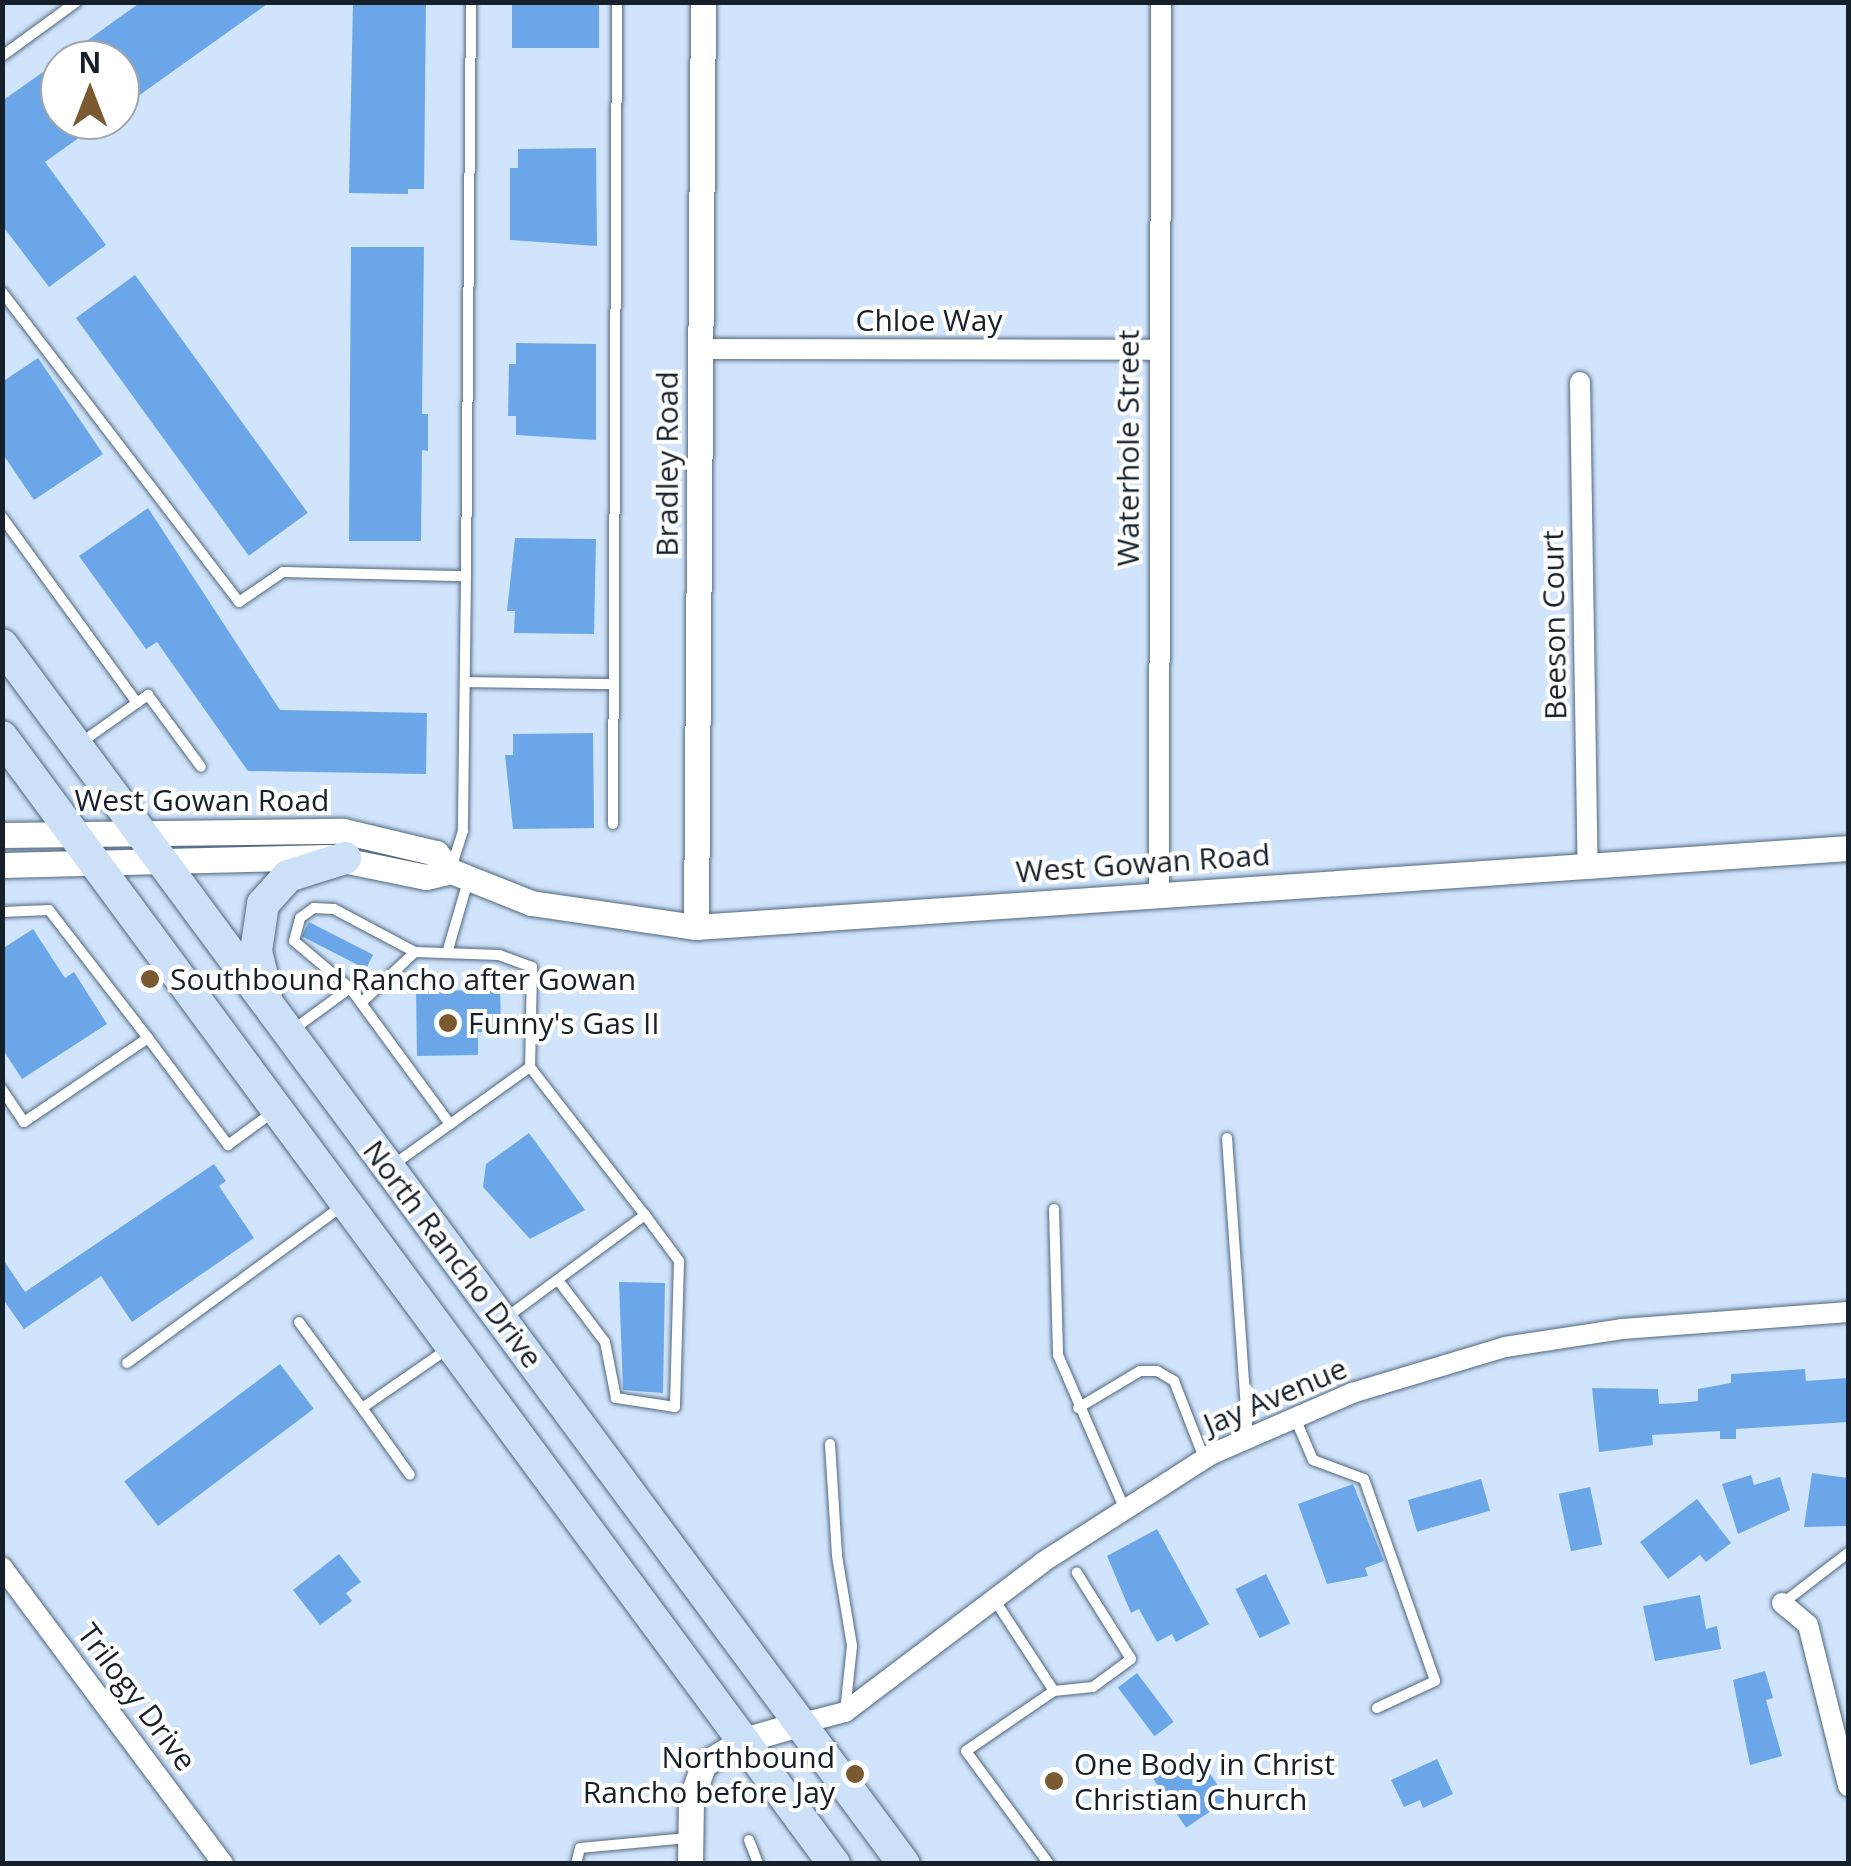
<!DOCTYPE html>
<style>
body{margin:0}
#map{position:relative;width:1851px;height:1866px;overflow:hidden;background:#d0e4fb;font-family:"Open Sans",sans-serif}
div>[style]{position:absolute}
.building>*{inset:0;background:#6ba7e8;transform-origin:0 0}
.roads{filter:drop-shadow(0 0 2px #50677f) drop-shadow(0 0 2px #50677f)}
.service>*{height:10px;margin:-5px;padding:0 5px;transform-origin:5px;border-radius:5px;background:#fff}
.minor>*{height:20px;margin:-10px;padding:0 10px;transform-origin:10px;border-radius:10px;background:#fff}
.tertiary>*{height:25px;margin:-12.5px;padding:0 12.5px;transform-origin:12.5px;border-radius:12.5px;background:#fff}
.primary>*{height:32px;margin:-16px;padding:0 16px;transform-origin:16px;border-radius:16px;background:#cce0f7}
.dots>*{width:28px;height:28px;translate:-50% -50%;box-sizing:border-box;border:5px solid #fff;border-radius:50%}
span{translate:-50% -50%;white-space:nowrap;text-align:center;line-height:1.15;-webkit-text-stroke:8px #fff;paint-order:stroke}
.street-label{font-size:30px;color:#16202a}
.poi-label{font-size:30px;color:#16202a}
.left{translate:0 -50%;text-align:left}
.right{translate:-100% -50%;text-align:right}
.frame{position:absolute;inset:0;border:5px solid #16202a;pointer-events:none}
.north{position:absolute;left:40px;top:40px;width:100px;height:100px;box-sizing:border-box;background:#fff;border:2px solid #a2a6aa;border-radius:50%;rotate:0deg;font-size:28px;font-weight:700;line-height:40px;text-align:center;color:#16202a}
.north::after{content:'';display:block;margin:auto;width:35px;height:45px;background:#7b5a31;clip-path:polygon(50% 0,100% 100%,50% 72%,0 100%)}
</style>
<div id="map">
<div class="building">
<div style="clip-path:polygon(141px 2px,270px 2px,120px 109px,120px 60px,60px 60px)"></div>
<div style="clip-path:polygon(353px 2px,426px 2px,424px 189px,408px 189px,408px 194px,349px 193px)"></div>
<div style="left:512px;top:2px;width:87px;height:46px"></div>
<div style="clip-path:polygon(60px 60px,60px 120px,104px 120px,45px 162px,106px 245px,49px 287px,2px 225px,2px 101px)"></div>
<div style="clip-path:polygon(596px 148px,597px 246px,510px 240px,510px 168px,518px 168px,518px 149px)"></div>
<div style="clip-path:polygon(351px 247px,424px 247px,422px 414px,428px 414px,428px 451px,422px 450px,421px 541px,349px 541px)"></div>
<div style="left:135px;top:275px;width:294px;height:73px;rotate:54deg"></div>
<div style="clip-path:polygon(516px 343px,596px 344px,596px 440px,516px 435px,516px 416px,508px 416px,509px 364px,516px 364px)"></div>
<div style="clip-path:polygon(38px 358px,103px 454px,34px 500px,2px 453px,2px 382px)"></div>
<div style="clip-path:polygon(148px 508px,280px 710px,427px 713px,426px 774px,248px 771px,157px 642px,146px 649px,79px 556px)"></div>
<div style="clip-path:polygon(515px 538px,596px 539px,594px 634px,514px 633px,515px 611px,507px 611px)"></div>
<div style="clip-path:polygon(593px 733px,594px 828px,513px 829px,505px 755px,513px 755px,513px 734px)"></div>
<div style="left:309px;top:922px;width:72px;height:16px;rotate:27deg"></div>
<div style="clip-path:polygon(33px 929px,65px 978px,74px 972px,107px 1024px,22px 1079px,2px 1048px,2px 949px)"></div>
<div style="clip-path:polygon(500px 981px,501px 1032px,478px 1032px,478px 1055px,417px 1056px,416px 991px,479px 990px,479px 982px)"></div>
<div style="clip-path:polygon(529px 1133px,585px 1210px,530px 1239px,483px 1187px,486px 1164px)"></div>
<div style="clip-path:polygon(214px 1164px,226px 1181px,219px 1186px,254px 1238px,132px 1322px,101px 1276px,24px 1329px,2px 1298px,2px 1258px,25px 1292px)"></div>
<div style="clip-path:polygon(619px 1282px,665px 1283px,663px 1393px,623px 1390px)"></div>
<div style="left:280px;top:1364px;width:56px;height:195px;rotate:53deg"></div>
<div style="clip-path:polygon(1805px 1369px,1806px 1381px,1848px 1378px,1848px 1422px,1736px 1429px,1736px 1439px,1720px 1439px,1720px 1431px,1652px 1435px,1653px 1445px,1599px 1452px,1592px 1388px,1658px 1389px,1659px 1404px,1679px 1403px,1698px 1401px,1698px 1389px,1731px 1383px,1731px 1374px)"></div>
<div style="clip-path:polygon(1812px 1473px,1848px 1478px,1848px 1526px,1804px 1527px)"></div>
<div style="clip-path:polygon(1751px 1475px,1754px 1485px,1780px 1477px,1790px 1510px,1738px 1534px,1722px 1484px)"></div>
<div style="left:1481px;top:1479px;width:33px;height:76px;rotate:74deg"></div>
<div style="clip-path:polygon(1353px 1484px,1384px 1561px,1365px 1568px,1368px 1576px,1327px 1584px,1298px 1504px)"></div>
<div style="left:1590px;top:1487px;width:59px;height:32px;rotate:78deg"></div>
<div style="clip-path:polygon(1697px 1499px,1731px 1543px,1706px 1562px,1700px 1555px,1668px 1579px,1640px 1542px)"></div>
<div style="clip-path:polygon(1157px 1529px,1209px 1624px,1176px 1642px,1172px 1634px,1157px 1642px,1139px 1609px,1131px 1613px,1107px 1556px)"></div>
<div style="clip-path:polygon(339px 1554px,361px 1582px,346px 1593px,352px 1601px,320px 1625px,293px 1590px)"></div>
<div style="left:1266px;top:1574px;width:55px;height:34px;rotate:64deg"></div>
<div style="clip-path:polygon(1700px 1595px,1706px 1629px,1717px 1626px,1721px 1649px,1655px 1661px,1643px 1606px)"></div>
<div style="clip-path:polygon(1765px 1671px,1773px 1698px,1766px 1700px,1782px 1756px,1750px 1765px,1733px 1680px)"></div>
<div style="left:1137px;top:1673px;width:61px;height:24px;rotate:53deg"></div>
<div style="left:1194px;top:1750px;width:60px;height:50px;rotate:56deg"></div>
<div style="clip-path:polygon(1437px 1759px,1453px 1794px,1423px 1808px,1420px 1800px,1404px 1807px,1391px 1780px)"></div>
</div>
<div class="roads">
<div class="service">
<div style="left:2px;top:56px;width:92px;rotate:-36.1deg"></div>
<div style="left:2px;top:292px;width:390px;rotate:52.6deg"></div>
<div style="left:239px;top:602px;width:53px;rotate:-34.3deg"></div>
<div style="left:283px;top:572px;width:183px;rotate:1.3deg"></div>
<div style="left:466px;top:576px;width:255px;rotate:90.7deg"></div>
<div style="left:463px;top:831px;width:39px;rotate:108deg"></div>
<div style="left:2px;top:517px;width:230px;rotate:54deg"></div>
<div style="left:466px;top:576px;width:574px;rotate:-89.5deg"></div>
<div style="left:465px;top:682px;width:149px;rotate:0.8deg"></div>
<div style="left:79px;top:744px;width:85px;rotate:-35.4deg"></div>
<div style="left:148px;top:695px;width:89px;rotate:53.6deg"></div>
<div style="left:613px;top:824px;width:822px;rotate:-89.72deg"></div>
<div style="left:2px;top:912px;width:47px;rotate:-2.4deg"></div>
<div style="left:49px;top:910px;width:162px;rotate:52.3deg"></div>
<div style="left:148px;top:1038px;width:150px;rotate:145.9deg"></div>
<div style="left:24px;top:1122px;width:40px;rotate:-124deg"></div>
<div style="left:447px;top:953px;width:78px;rotate:-73.7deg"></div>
<div style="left:350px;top:988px;width:73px;rotate:-140deg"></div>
<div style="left:294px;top:941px;width:24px;rotate:-75deg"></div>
<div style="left:300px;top:918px;width:17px;rotate:-36deg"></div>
<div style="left:314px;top:908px;width:20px;rotate:3deg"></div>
<div style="left:334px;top:909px;width:92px;rotate:28deg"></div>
<div style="left:361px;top:1003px;width:74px;rotate:-43.4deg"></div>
<div style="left:415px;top:952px;width:84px;rotate:2deg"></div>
<div style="left:499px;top:955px;width:35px;rotate:20deg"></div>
<div style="left:532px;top:967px;width:100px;rotate:91.1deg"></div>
<div style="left:294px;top:1029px;width:69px;rotate:-36.2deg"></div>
<div style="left:350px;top:988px;width:169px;rotate:53.7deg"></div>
<div style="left:148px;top:1038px;width:134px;rotate:53.2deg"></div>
<div style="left:228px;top:1145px;width:56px;rotate:-36.3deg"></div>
<div style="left:1227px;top:1138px;width:302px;rotate:86deg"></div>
<div style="left:393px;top:1165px;width:168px;rotate:-35.6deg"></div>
<div style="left:530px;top:1067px;width:187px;rotate:52.2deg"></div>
<div style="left:1054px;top:1209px;width:146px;rotate:88.4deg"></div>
<div style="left:1058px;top:1355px;width:169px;rotate:66.6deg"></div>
<div style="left:507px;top:1317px;width:172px;rotate:-36.5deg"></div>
<div style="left:645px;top:1215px;width:57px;rotate:53.5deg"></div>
<div style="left:679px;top:1261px;width:146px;rotate:91.6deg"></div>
<div style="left:675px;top:1407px;width:60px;rotate:-171.3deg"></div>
<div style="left:616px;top:1398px;width:57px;rotate:-101.1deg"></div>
<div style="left:605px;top:1342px;width:78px;rotate:-127.2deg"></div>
<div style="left:299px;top:1322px;width:107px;rotate:53.8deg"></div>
<div style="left:362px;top:1408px;width:102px;rotate:-34.6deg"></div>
<div style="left:127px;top:1363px;width:268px;rotate:-36.1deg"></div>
<div style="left:362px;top:1408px;width:82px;rotate:54.4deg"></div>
<div style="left:1078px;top:1408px;width:72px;rotate:-30.8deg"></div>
<div style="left:1140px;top:1371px;width:17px"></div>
<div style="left:1157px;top:1371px;width:20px;rotate:30deg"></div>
<div style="left:1174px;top:1381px;width:83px;rotate:68.7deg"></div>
<div style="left:1295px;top:1418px;width:46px;rotate:66.8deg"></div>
<div style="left:1313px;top:1460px;width:54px;rotate:20.4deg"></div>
<div style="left:1364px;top:1479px;width:214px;rotate:70.6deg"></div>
<div style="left:1435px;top:1681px;width:64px;rotate:155deg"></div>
<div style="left:830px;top:1444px;width:112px;rotate:86.4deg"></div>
<div style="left:837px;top:1556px;width:91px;rotate:80.5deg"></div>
<div style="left:852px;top:1646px;width:66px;rotate:96.1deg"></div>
<div style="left:994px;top:1599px;width:110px;rotate:56.9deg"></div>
<div style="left:1783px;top:1603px;width:82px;rotate:-37.6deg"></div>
<div style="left:749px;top:1840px;width:26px;rotate:69deg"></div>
<div style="left:576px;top:1864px;width:16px;rotate:-76deg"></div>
<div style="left:580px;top:1848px;width:108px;rotate:-5.3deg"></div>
<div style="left:1049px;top:1864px;width:140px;rotate:-126.3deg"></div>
<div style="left:966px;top:1751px;width:107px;rotate:-34.3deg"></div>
<div style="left:1054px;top:1691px;width:39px;rotate:-6deg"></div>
<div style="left:1093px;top:1687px;width:47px;rotate:-36.4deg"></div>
<div style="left:1131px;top:1659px;width:102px;rotate:-122.1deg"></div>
</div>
<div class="minor">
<div style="left:700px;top:349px;width:457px;rotate:0.1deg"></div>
<div style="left:1580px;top:382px;width:484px;rotate:89.1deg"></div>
<div style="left:1159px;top:894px;width:892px;rotate:-89.87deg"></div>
<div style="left:2px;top:1567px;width:370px;rotate:53.3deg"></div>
<div style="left:1782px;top:1603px;width:34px;rotate:40deg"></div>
<div style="left:1808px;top:1625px;width:166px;rotate:76deg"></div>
<div style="left:799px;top:1724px;width:48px;rotate:-14.6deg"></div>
<div style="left:845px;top:1712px;width:248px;rotate:-37.1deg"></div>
<div style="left:1043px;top:1562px;width:201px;rotate:-32.6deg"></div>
<div style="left:1212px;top:1454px;width:153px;rotate:-23.5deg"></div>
<div style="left:1352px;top:1393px;width:160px;rotate:-16.7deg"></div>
<div style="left:1505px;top:1347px;width:118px;rotate:-8.7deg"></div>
<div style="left:1622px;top:1329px;width:227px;rotate:-4.3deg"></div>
</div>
<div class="tertiary">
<div style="left:2px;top:835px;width:341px;rotate:-0.7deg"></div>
<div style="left:343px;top:831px;width:96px;rotate:13.3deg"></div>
<div style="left:436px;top:853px;width:23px;rotate:50deg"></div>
<div style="left:451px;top:871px;width:86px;rotate:21.8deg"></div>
<div style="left:531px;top:903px;width:167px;rotate:8.3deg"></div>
<div style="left:696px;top:927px;width:1155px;rotate:-3.92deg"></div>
<div style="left:2px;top:865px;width:326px;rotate:-1.4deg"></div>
<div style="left:328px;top:857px;width:100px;rotate:11.5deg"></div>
<div style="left:426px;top:877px;width:26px;rotate:-13deg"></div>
<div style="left:696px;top:927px;width:925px;rotate:-89.57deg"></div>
<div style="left:690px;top:1864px;width:65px;rotate:-89.1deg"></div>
<div style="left:691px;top:1799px;width:37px;rotate:-70deg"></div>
<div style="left:704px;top:1764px;width:47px;rotate:-31deg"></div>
<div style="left:744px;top:1740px;width:57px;rotate:-16.2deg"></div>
</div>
<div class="primary">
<div style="left:2px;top:645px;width:1516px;rotate:53.5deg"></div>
<div style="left:2px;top:737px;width:1401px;rotate:53.56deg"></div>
<div style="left:266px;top:992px;width:42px;rotate:-103.7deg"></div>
<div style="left:256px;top:951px;width:48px;rotate:-81.5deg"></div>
<div style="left:263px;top:904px;width:38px;rotate:-48deg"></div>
<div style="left:288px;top:876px;width:60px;rotate:-17.5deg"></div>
</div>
</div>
<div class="dots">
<div style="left:150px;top:979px;background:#7b5a31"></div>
<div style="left:448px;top:1023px;background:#7b5a31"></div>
<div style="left:855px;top:1774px;background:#7b5a31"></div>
<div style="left:1054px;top:1781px;background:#7b5a31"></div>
</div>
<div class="street-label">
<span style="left:929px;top:320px">Chloe Way</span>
<span style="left:1128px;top:448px;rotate:-90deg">Waterhole Street</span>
<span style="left:667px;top:464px;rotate:-90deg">Bradley Road</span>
<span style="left:1554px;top:625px;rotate:-91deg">Beeson Court</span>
<span style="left:202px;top:800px">West Gowan Road</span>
<span style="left:1143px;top:863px;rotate:-4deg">West Gowan Road</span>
<span style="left:453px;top:1254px;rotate:53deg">North Rancho Drive</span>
<span style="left:1275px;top:1396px;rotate:-23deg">Jay Avenue</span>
<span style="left:137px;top:1697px;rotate:53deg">Trilogy Drive</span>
</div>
<div class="poi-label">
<span class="left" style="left:170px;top:979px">Southbound Rancho after Gowan</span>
<span class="left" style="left:468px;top:1023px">Funny's Gas II</span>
<span class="right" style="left:835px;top:1774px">Northbound<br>Rancho before Jay</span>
<span class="left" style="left:1074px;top:1781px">One Body in Christ<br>Christian Church</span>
</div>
<div class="frame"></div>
<div class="north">N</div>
</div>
